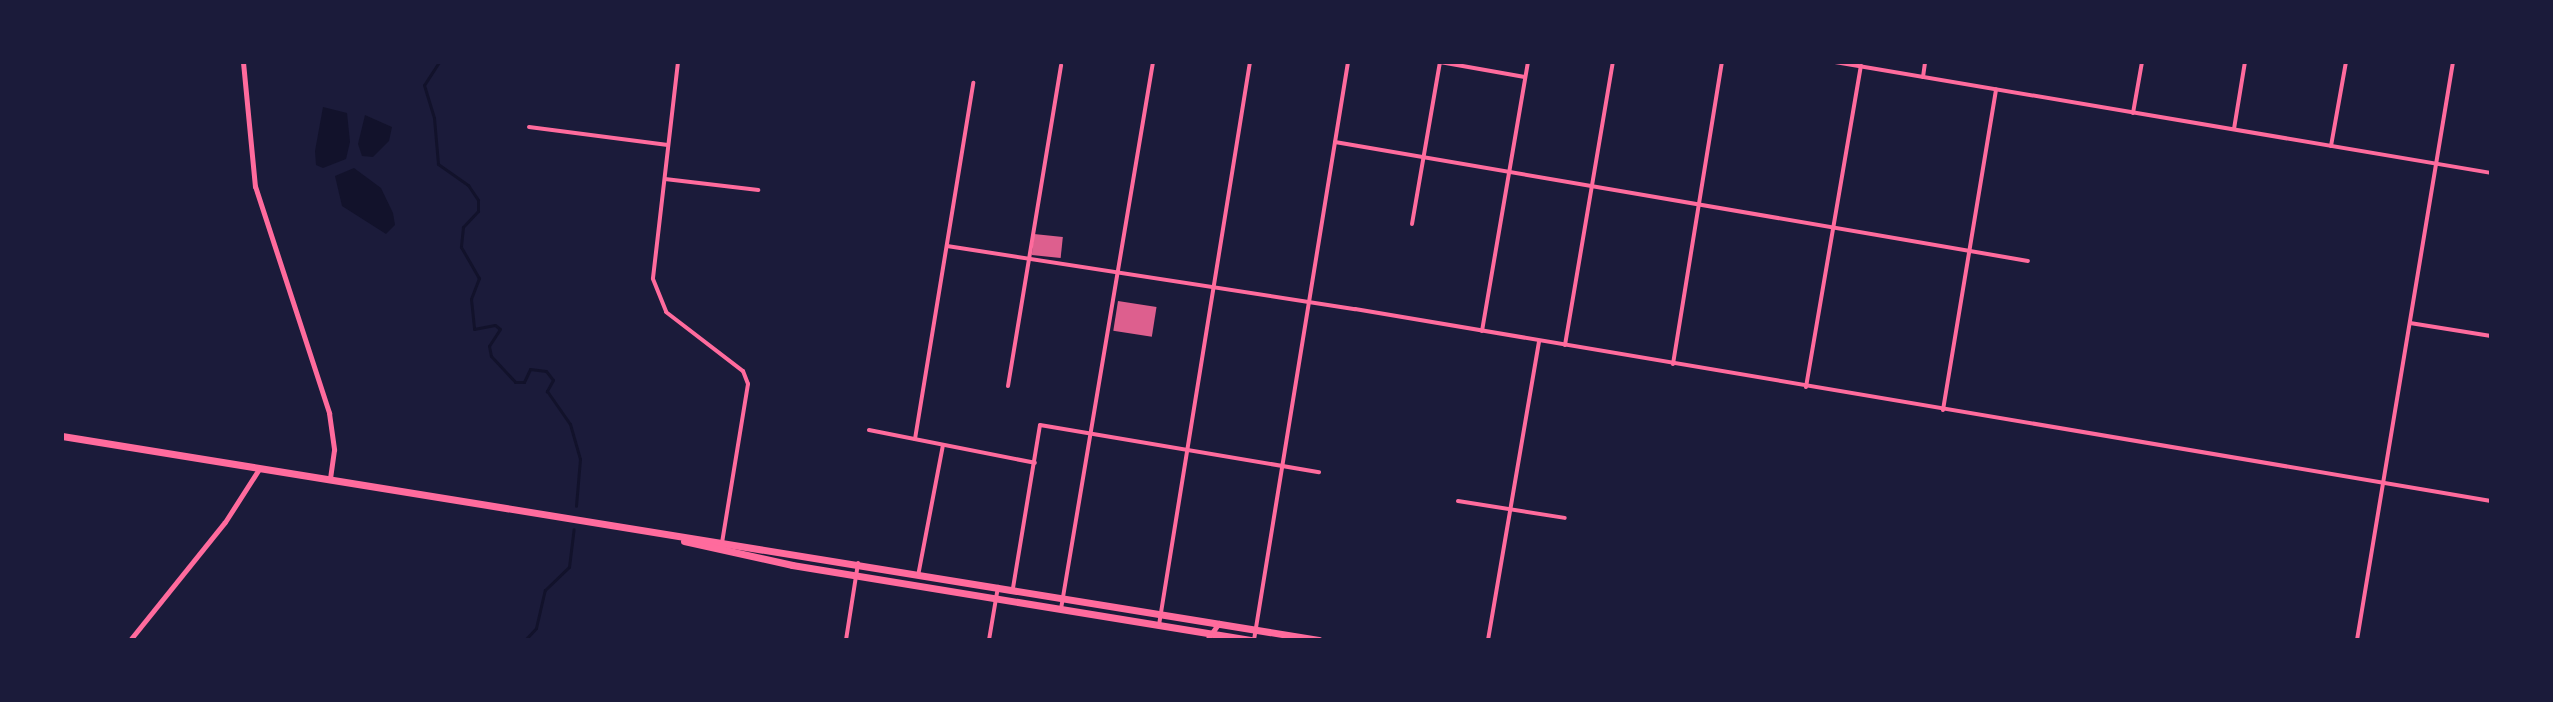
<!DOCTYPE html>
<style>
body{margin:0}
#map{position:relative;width:2553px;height:702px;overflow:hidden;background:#1b1b3a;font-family:Commissioner,sans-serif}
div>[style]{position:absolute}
.water>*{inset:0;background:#12122b}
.stream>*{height:3px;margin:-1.5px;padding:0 1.5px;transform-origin:1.5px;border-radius:1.5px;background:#12122b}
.building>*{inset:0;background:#dd5f8e;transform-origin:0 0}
.minor>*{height:4px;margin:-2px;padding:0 2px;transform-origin:2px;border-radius:2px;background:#ff6b9d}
.tertiary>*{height:5px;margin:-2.5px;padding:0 2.5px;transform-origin:2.5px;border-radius:2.5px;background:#ff6b9d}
.primary>*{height:7px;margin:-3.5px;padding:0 3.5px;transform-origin:3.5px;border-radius:3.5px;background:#ff6b9d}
span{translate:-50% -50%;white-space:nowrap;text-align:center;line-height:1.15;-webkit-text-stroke:7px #1b1b3a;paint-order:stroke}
.frame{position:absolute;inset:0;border:64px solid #1b1b3a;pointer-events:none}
</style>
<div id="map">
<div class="water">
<div style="clip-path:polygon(323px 107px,347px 113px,350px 142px,346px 159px,323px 168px,316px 165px,315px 151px)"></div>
<div style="clip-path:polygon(365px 115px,392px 127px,389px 141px,373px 157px,362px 156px,358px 144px)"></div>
<div style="clip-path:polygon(354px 168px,381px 188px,393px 213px,395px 225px,386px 234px,342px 206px,335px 176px)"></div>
</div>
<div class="stream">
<div style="left:439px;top:62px;width:27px;rotate:123deg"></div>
<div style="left:424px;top:85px;width:34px;rotate:73deg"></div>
<div style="left:434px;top:118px;width:46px;rotate:85deg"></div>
<div style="left:438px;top:164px;width:37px;rotate:35deg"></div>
<div style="left:468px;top:185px;width:18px;rotate:56deg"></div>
<div style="left:478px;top:200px;width:11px;rotate:90deg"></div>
<div style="left:478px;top:211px;width:22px;rotate:133deg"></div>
<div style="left:463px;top:227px;width:20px;rotate:96deg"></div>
<div style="left:461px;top:247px;width:36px;rotate:60deg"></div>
<div style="left:479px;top:278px;width:22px;rotate:111deg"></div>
<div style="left:471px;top:299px;width:30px;rotate:84deg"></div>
<div style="left:474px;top:329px;width:21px;rotate:-11deg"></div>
<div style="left:495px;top:325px;width:6px;rotate:39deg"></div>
<div style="left:500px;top:329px;width:20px;rotate:123deg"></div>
<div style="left:489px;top:346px;width:10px;rotate:79deg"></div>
<div style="left:491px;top:356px;width:35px;rotate:47deg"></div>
<div style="left:515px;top:382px;width:9px"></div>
<div style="left:524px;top:382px;width:14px;rotate:-65deg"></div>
<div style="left:530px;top:369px;width:16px;rotate:7deg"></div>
<div style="left:546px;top:371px;width:11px;rotate:52deg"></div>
<div style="left:553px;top:380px;width:13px;rotate:119deg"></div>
<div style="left:547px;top:391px;width:40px;rotate:55.1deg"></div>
<div style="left:570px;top:424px;width:36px;rotate:74deg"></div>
<div style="left:580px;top:459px;width:47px;rotate:94.9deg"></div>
<div style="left:525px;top:640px;width:16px;rotate:-47deg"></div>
<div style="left:536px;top:628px;width:39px;rotate:-77deg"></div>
<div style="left:545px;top:590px;width:33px;rotate:-44deg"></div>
<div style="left:569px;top:567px;width:38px;rotate:-83deg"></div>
</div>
<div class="building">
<div style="left:1034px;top:234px;width:29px;height:21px;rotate:6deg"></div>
<div style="left:1118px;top:301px;width:39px;height:30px;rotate:9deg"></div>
</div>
<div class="minor">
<div style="left:678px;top:62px;width:218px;rotate:96.6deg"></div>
<div style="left:653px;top:279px;width:35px;rotate:68deg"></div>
<div style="left:666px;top:312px;width:97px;rotate:37.5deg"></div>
<div style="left:743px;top:371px;width:14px;rotate:69deg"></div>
<div style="left:748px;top:384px;width:160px;rotate:99.3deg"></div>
<div style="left:1440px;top:62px;width:86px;rotate:10deg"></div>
<div style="left:1835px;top:62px;width:665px;rotate:9.6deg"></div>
<div style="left:1923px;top:77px;width:15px;rotate:-82deg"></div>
<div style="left:2133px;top:113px;width:52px;rotate:-80deg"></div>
<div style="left:529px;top:127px;width:140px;rotate:7.4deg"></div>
<div style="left:2234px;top:129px;width:68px;rotate:-80.7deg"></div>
<div style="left:1335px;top:142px;width:703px;rotate:9.74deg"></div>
<div style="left:2331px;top:146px;width:85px;rotate:-79.9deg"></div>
<div style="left:665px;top:179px;width:94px;rotate:6.7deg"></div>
<div style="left:1412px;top:224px;width:164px;rotate:-80.2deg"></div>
<div style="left:947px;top:246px;width:413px;rotate:8.8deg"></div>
<div style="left:1355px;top:309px;width:1152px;rotate:9.59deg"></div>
<div style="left:2410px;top:323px;width:82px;rotate:9.1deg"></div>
<div style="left:1482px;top:331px;width:273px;rotate:-80.3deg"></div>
<div style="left:1565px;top:345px;width:287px;rotate:-80.4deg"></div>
<div style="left:1673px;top:364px;width:306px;rotate:-80.8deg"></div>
<div style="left:1008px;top:386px;width:325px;rotate:-80.6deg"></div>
<div style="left:1806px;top:387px;width:326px;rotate:-80.3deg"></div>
<div style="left:1943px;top:410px;width:325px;rotate:-80.6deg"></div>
<div style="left:869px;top:430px;width:169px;rotate:11.2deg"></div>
<div style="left:915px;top:439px;width:361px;rotate:-80.7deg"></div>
<div style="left:1458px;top:501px;width:108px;rotate:9deg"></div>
<div style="left:918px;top:576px;width:133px;rotate:-79.2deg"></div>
<div style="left:1013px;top:588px;width:165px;rotate:-80.6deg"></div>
<div style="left:1040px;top:425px;width:283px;rotate:9.6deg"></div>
<div style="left:1061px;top:609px;width:555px;rotate:-80.45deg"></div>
<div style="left:1159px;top:625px;width:570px;rotate:-80.82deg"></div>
<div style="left:846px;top:640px;width:78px;rotate:-81.1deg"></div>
<div style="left:989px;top:640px;width:54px;rotate:-80.4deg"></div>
<div style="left:1254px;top:640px;width:586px;rotate:-80.76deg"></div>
<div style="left:1488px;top:640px;width:303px;rotate:-80.3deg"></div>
<div style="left:2357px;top:640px;width:586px;rotate:-80.57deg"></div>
</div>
<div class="tertiary">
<div style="left:243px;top:62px;width:125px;rotate:84.5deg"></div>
<div style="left:255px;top:186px;width:239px;rotate:71.9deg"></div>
<div style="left:329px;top:413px;width:37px;rotate:82deg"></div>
<div style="left:334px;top:450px;width:29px;rotate:98deg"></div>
<div style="left:130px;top:640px;width:151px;rotate:-51.2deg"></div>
<div style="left:225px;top:522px;width:63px;rotate:-57.3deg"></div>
<div style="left:1207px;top:640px;width:21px;rotate:-55deg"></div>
</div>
<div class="primary">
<div style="left:62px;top:436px;width:1273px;rotate:9.22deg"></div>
<div style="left:684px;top:541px;width:111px;rotate:12.5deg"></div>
<div style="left:792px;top:565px;width:466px;rotate:9.3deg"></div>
</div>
<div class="frame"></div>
</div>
